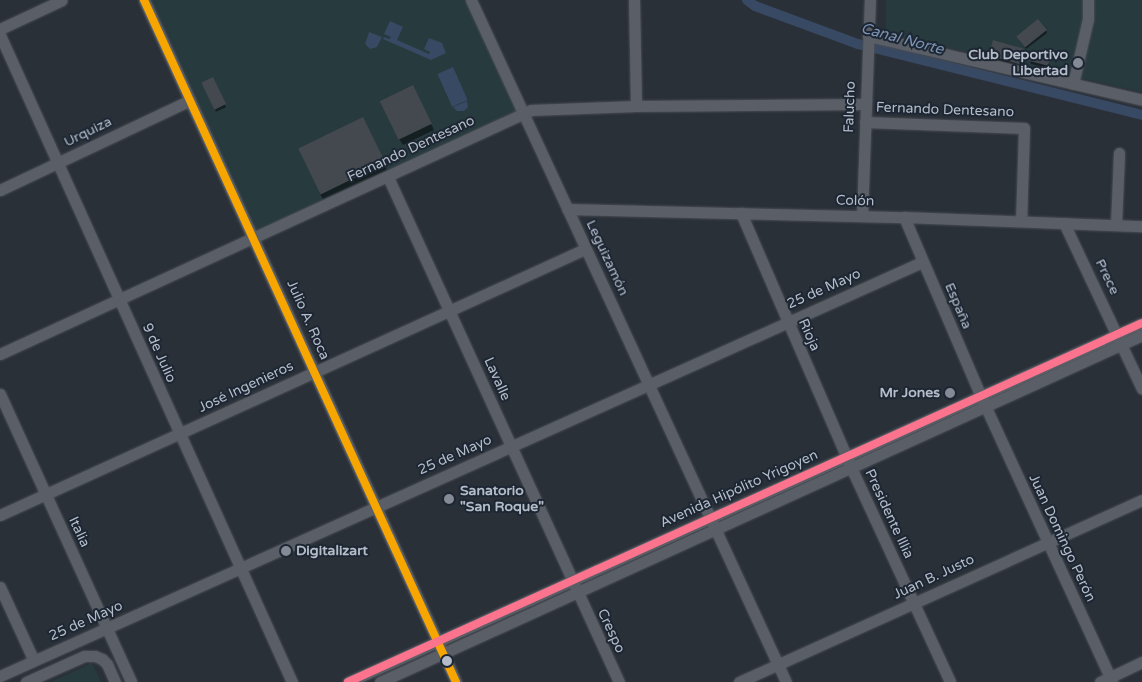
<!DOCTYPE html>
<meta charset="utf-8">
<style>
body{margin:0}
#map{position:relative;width:1142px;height:682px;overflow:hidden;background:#2a3038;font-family:"Varela Round",sans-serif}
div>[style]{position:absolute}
.green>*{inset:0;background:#273a3e}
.water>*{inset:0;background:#384963;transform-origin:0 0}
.shadow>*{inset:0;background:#0007;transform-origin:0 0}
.canal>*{height:10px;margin:-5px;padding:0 5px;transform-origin:5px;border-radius:5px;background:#384963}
.building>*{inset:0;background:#444950;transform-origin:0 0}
.roads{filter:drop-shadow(0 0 1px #484c53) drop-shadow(0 0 1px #484c53)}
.minor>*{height:11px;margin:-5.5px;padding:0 5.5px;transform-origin:5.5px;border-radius:5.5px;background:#5a5e66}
.bus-1>*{height:8px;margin:-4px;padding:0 4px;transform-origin:4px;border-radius:4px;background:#f7a600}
.bus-2>*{height:8px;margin:-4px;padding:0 4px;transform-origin:4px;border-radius:4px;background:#fc738d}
.dots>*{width:14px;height:14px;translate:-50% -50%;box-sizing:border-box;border:2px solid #1d2633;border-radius:50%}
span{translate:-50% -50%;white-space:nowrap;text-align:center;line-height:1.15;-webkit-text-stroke:4px #1d2633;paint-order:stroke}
.poi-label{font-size:14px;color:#b4bcc9;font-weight:700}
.right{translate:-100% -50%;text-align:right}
.left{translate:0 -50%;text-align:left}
.street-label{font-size:14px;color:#b4bcc9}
.water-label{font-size:15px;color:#7c92b1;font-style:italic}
</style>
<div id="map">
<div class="green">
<div style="clip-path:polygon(144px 0,471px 0,523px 113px,255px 238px)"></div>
<div style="clip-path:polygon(886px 0,1142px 0,1142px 92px,886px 33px)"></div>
<div style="clip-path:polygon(92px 663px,101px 682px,51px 682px)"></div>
</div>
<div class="water">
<div style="clip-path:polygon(390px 21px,403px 27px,397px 40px,429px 54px,430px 52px,424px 49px,429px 38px,442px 43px,446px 53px,431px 60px,383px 39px,384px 37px,389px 39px,391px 37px,384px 34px)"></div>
<div style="clip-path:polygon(369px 32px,382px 37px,377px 47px,370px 49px,365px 44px)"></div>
<div style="left:453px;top:67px;width:36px;height:17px;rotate:66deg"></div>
<div style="clip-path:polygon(467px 101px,468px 107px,464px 111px,457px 111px,453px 107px)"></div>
</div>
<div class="shadow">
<div style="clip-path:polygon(1046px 30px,1047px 33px,1026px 49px,1019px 40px)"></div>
<div style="clip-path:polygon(1023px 50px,1025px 54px,1022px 67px,993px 59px,991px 55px)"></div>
<div style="clip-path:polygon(1049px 58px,1049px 68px,1031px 64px,1030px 61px)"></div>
<div style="left:213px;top:78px;width:32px;height:11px;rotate:66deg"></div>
<div style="clip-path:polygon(416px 93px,434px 130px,403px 145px,399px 139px)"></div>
<div style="clip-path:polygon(369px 131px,387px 170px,323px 199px,320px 194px)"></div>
</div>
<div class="canal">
<div style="left:747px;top:0;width:10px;rotate:37deg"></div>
<div style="left:755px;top:6px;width:110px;rotate:20.3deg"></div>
<div style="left:858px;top:44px;width:293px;rotate:14deg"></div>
</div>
<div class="building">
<div style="left:1038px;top:19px;width:14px;height:28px;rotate:51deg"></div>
<div style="left:993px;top:40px;width:32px;height:16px;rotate:16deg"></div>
<div style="left:1031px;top:52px;width:20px;height:9px;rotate:15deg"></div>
<div style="left:213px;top:77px;width:30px;height:13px;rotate:64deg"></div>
<div style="left:413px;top:85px;width:43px;height:37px;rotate:64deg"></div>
<div style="left:363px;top:117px;width:51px;height:72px;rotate:64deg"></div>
</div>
<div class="roads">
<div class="minor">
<div style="left:144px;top:0;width:750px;rotate:65.42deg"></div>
<div style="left:471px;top:0;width:751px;rotate:65.21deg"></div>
<div style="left:634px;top:0;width:106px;rotate:88.9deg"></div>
<div style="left:0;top:29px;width:68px;rotate:-25.1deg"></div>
<div style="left:0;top:35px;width:710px;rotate:65.71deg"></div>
<div style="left:868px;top:36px;width:281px;rotate:13.1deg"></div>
<div style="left:1073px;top:84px;width:67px;rotate:-77deg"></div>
<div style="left:1088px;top:19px;width:19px;rotate:-90deg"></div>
<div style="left:865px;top:122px;width:159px;rotate:2.2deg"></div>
<div style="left:1024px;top:128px;width:93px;rotate:91.8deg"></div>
<div style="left:388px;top:177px;width:555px;rotate:65.42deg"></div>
<div style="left:0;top:190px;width:210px;rotate:-25.3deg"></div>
<div style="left:567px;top:209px;width:337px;rotate:1.4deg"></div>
<div style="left:904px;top:217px;width:238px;rotate:2.2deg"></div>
<div style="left:741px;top:213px;width:272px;rotate:66.6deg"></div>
<div style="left:849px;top:463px;width:241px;rotate:65.2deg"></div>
<div style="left:862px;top:216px;width:216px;rotate:-87.9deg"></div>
<div style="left:904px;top:217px;width:200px;rotate:66.8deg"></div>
<div style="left:983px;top:401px;width:309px;rotate:65.3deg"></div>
<div style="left:1064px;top:223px;width:183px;rotate:64.8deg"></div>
<div style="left:1116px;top:225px;width:72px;rotate:-87.6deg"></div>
<div style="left:0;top:354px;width:584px;rotate:-24.68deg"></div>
<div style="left:531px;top:110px;width:105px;rotate:-2.2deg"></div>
<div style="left:636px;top:106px;width:229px;rotate:-0.5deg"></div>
<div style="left:0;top:394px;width:316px;rotate:65.5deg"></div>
<div style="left:0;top:515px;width:643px;rotate:-24.45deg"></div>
<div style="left:0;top:587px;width:81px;rotate:65.3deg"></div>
<div style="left:0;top:676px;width:1011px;rotate:-24.18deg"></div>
<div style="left:26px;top:682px;width:64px;rotate:-24.1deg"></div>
<div style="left:84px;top:656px;width:11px"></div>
<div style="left:95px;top:656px;width:8px;rotate:23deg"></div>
<div style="left:102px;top:659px;width:7px;rotate:45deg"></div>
<div style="left:107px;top:664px;width:20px;rotate:66deg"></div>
<div style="left:348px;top:682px;width:871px;rotate:-24.33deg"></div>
<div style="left:380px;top:682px;width:837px;rotate:-24.48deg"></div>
<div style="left:739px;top:682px;width:442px;rotate:-24.3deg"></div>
<div style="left:1100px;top:682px;width:47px;rotate:-25.5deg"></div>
</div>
</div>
<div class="bus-1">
<div style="left:144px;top:0;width:750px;rotate:65.42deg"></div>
</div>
<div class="bus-2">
<div style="left:348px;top:682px;width:871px;rotate:-24.33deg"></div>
</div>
<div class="dots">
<div style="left:1078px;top:63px;background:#848b96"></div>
<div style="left:950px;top:393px;background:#848b96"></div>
<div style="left:449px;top:499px;background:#848b96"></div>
<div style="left:286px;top:551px;background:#848b96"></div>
<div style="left:447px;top:661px;background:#b4bcc9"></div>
</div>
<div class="poi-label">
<span class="right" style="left:1068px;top:63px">Club Deportivo<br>Libertad</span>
<span class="right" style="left:940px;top:393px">Mr Jones</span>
<span class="left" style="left:460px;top:499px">Sanatorio<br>"San Roque"</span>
<span class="left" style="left:296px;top:551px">Digitalizart</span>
</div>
<div class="street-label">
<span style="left:850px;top:107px;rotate:-88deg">Falucho</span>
<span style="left:945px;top:110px;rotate:2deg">Fernando Dentesano</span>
<span style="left:88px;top:132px;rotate:-26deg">Urquiza</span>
<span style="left:411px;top:149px;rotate:-25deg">Fernando Dentesano</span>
<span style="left:855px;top:201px;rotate:1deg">Colón</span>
<span style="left:607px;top:258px;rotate:65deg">Leguizamón</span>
<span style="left:1107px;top:277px;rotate:64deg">Prece</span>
<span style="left:824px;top:289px;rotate:-24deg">25 de Mayo</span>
<span style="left:958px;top:306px;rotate:67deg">España</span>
<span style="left:308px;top:320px;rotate:66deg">Julio A. Roca</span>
<span style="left:809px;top:335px;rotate:66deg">Rioja</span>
<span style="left:159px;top:353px;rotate:66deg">9 de Julio</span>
<span style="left:497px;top:379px;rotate:66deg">Lavalle</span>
<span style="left:246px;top:387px;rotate:-25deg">José Ingenieros</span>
<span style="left:455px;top:455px;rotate:-24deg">25 de Mayo</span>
<span style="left:739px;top:489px;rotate:-24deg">Avenida Hipólito Yrigoyen</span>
<span style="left:889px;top:514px;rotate:65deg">Presidente Illia</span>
<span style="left:79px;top:532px;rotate:65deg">Italia</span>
<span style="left:1062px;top:538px;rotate:65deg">Juan Domingo Perón</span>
<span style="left:934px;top:577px;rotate:-25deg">Juan B. Justo</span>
<span style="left:86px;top:621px;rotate:-24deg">25 de Mayo</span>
<span style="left:611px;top:631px;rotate:65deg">Crespo</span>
</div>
<div class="water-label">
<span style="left:902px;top:39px;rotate:15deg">Canal Norte</span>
</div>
</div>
